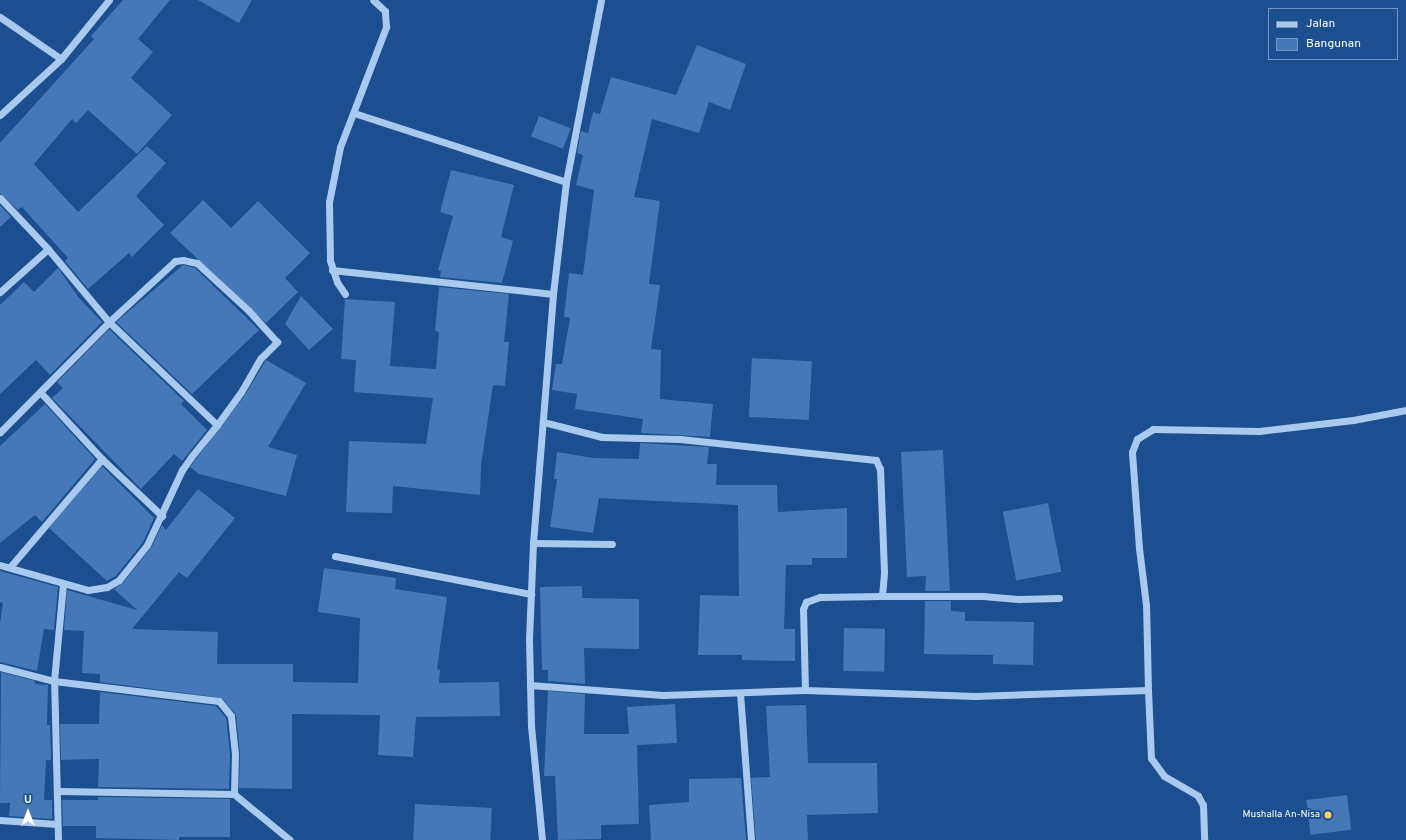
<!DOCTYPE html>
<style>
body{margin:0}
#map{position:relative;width:1406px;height:840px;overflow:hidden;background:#1b4f8f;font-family:Overpass,sans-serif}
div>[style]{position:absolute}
.building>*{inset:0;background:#4478b7;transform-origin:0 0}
.minor>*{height:7px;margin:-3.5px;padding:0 3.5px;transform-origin:3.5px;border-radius:3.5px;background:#a9c9ee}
.dots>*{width:11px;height:11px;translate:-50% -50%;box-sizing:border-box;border:2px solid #1b4f8f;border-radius:50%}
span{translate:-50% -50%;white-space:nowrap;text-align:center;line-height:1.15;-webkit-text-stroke:4px #1b4f8f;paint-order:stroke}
.poi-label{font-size:10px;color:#fff}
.right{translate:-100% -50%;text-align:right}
.legend{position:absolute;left:1268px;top:8px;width:130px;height:52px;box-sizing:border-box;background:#1b4f8f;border:1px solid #7695bc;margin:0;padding:5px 7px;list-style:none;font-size:12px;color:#fff}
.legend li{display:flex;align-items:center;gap:8px;height:20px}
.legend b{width:20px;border:1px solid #7695bc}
.north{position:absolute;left:8px;top:792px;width:40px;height:40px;-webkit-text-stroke:3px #1b4f8f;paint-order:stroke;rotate:0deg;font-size:11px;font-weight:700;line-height:16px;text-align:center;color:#fff}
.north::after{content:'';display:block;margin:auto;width:14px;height:18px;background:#fff;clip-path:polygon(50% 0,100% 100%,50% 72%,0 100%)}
</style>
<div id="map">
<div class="building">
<div style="clip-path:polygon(123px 0,170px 0,138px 39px,153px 52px,131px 78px,172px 115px,137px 154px,88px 110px,76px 123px,72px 119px,34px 164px,78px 212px,147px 146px,166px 163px,136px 196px,164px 225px,132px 257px,129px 253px,88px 289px,65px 261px,68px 258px,22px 207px,18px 210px,0 193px,0 143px,94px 39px,91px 36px)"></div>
<div style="clip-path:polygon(198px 0,252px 0,239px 23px)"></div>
<div style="clip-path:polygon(697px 45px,746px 64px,730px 110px,709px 102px,699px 133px,652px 119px,634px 197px,660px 201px,649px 284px,660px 285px,651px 349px,661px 350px,660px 399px,713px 404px,710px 437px,641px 433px,643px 419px,575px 409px,577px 394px,552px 390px,556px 364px,562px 364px,570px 318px,564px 317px,569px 273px,583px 275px,594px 190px,576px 185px,583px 155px,577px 153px,581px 131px,588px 133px,593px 112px,600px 114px,611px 77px,676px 95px)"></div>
<div style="left:539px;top:116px;width:34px;height:22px;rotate:21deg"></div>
<div style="clip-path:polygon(451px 170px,514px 185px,501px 237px,513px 241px,502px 283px,440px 277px,441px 271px,438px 270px,453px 216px,440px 212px)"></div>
<div style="clip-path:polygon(203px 200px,231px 228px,258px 201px,310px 253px,285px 278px,298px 292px,266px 323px,170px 233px)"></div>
<div style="clip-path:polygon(0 205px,11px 217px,0 227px)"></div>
<div style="clip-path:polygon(183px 265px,195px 268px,259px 330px,192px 394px,116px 322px)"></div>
<div style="clip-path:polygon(58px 268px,79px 298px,102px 322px,50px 375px,36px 360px,0 394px,0 305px,24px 282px,34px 292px)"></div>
<div style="clip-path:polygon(439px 287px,509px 294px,504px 342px,509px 342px,505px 386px,493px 385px,481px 465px,480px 495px,393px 486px,392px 513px,346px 512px,349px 441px,426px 444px,433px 398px,354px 392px,356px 360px,341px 359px,345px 299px,395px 302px,390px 366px,436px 369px,439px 332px,435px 331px)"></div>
<div style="clip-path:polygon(301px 296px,333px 329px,309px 350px,285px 324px)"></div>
<div style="clip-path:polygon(109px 329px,184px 401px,181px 404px,207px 430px,182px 461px,174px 454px,141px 489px,52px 398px,63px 388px,57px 382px)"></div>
<div style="left:752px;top:358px;width:60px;height:59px;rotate:3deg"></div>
<div style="clip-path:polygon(266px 360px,306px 383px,268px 447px,297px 455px,286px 496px,199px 474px,190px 467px,245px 395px)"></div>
<div style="clip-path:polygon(45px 404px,95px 459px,42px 522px,35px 515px,0 543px,0 446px)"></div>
<div style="clip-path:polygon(640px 443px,709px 447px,707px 464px,717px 464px,716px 485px,777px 485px,778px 512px,847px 508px,847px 558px,812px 558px,812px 565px,786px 565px,784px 629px,795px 629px,795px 661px,742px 660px,742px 655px,698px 655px,700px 595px,739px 596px,738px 505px,599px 498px,593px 533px,550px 527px,557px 479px,554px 479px,557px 452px,593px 458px,639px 459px)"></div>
<div style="clip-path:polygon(943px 450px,950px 591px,925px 591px,926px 576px,907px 577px,901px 452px)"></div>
<div style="clip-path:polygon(102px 466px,154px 518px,143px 542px,116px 576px,107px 581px,49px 528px)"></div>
<div style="clip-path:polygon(198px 489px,235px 518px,187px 578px,179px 572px,132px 629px,218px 632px,217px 664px,293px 664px,293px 682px,358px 683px,360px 618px,318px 612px,324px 568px,396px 578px,395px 589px,447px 597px,437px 669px,440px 670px,439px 683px,499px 682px,500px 716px,416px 717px,413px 757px,378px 755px,380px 715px,292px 714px,292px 789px,239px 788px,240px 754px,236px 715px,222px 698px,100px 682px,100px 674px,82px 673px,84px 631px,64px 630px,67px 590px,137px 610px,114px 589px,123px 583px,151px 548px,162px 525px,166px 530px)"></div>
<div style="left:1048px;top:503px;width:70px;height:46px;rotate:79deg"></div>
<div style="clip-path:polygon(0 571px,58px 587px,54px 630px,44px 629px,37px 671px,0 662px,0 623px,3px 603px,0 602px)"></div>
<div style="clip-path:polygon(582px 586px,582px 598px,639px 599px,639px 649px,584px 648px,585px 684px,548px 681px,548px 670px,542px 670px,540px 587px)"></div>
<div style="clip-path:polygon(925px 601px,951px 601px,951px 611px,965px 612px,965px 621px,1034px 622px,1033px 665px,993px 664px,993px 655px,924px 654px)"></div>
<div style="left:844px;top:628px;width:41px;height:43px;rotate:1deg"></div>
<div style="clip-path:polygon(1px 672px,35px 681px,35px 684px,48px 685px,47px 725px,50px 725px,51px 760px,46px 760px,44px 800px,52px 800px,52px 819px,9px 816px,10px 803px,0 803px)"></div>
<div style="clip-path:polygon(548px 691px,585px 694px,584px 734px,629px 734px,627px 707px,675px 704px,677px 743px,637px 745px,639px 824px,601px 825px,601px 839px,558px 840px,555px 776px,544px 776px)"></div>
<div style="clip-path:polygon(100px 692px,216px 706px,226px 718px,230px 754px,229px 789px,98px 787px,99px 759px,61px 760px,60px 724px,99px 724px)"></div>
<div style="clip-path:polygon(806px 705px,808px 763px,877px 763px,878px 813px,807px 815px,808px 840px,756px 840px,751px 778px,770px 777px,766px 706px)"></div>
<div style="clip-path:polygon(741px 778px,746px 840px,651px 840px,649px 805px,689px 802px,689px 779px)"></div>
<div style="left:1347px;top:795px;width:35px;height:41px;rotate:83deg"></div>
<div style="clip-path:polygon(98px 797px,230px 799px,230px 837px,179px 837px,179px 840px,96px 838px,96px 826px,63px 826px,62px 800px,98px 800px)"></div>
<div style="left:415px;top:804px;width:77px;height:36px;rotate:3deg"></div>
</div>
<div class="minor">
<div style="left:0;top:17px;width:74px;rotate:34.5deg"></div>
<div style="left:354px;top:113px;width:223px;rotate:18deg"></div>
<div style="left:0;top:115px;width:83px;rotate:-42.6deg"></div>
<div style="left:61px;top:59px;width:76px;rotate:-50.9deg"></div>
<div style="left:0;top:198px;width:70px;rotate:46.7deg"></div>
<div style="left:332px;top:270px;width:222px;rotate:6.2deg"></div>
<div style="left:0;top:292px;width:64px;rotate:-41.9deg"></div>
<div style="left:48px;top:249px;width:95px;rotate:50.1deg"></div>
<div style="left:109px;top:322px;width:155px;rotate:134.7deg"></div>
<div style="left:345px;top:294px;width:14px;rotate:-124deg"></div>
<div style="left:337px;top:282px;width:23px;rotate:-108deg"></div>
<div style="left:330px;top:260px;width:58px;rotate:-91deg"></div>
<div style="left:329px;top:202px;width:56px;rotate:-78.7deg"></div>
<div style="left:340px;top:147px;width:129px;rotate:-69deg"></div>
<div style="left:386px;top:27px;width:16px;rotate:-94deg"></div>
<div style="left:385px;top:11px;width:16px;rotate:-137deg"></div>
<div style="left:41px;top:393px;width:90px;rotate:47.3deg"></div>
<div style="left:102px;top:459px;width:83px;rotate:43.5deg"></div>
<div style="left:533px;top:543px;width:79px;rotate:0.7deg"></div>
<div style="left:335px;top:556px;width:200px;rotate:11deg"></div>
<div style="left:0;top:565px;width:91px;rotate:15.9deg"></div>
<div style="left:88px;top:590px;width:19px;rotate:-9deg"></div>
<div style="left:107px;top:587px;width:14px;rotate:-30deg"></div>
<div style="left:119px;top:580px;width:45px;rotate:-51.3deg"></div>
<div style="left:147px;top:545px;width:83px;rotate:-65deg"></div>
<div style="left:182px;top:470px;width:16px;rotate:-55deg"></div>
<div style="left:191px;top:457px;width:41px;rotate:-50.9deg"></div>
<div style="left:217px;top:425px;width:41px;rotate:-54deg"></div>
<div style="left:241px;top:392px;width:39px;rotate:-60deg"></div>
<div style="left:261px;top:358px;width:23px;rotate:-45deg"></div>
<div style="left:277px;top:342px;width:42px;rotate:-132.1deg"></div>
<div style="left:249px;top:311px;width:71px;rotate:-137.3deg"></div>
<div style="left:197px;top:263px;width:14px;rotate:-168deg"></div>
<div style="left:183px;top:260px;width:8px;rotate:173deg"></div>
<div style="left:175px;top:261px;width:90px;rotate:137.3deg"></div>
<div style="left:109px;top:322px;width:149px;rotate:43.6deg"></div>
<div style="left:10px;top:567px;width:142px;rotate:-49.6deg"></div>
<div style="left:882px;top:596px;width:101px"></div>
<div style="left:983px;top:596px;width:36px;rotate:5deg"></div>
<div style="left:1019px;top:599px;width:40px;rotate:-1.4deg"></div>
<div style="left:0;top:667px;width:56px;rotate:14.5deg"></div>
<div style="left:54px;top:681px;width:166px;rotate:6.9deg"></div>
<div style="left:219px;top:701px;width:19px;rotate:51deg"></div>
<div style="left:231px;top:716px;width:38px;rotate:84deg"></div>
<div style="left:235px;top:754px;width:40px;rotate:91.4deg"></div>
<div style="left:530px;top:685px;width:133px;rotate:4.3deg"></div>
<div style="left:663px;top:695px;width:142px;rotate:-2deg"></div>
<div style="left:805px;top:690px;width:81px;rotate:-91.4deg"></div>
<div style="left:803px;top:609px;width:8px;rotate:-67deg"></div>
<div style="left:806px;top:602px;width:15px;rotate:-20deg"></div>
<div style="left:820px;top:597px;width:62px;rotate:-0.9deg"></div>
<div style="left:882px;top:596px;width:24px;rotate:-85deg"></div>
<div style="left:884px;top:572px;width:103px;rotate:-92.2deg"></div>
<div style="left:880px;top:469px;width:10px;rotate:-114deg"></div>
<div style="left:876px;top:460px;width:197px;rotate:-173.9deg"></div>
<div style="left:680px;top:439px;width:78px;rotate:-178.5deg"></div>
<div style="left:602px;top:437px;width:61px;rotate:-165.7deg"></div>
<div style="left:805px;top:690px;width:170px;rotate:2deg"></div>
<div style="left:975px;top:696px;width:173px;rotate:-2deg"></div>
<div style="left:1148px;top:690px;width:85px;rotate:-91.3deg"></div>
<div style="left:1146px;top:605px;width:57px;rotate:-97deg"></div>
<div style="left:1139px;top:548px;width:96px;rotate:-94.2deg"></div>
<div style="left:1132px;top:452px;width:14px;rotate:-69deg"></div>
<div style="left:1137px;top:439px;width:19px;rotate:-32deg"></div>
<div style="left:1153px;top:429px;width:106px;rotate:1.1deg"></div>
<div style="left:1259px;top:431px;width:95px;rotate:-6.7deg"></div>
<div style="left:1353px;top:420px;width:54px;rotate:-10.7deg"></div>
<div style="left:1148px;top:690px;width:68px;rotate:87.5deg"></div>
<div style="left:1151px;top:758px;width:22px;rotate:54deg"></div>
<div style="left:1164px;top:776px;width:39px;rotate:30deg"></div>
<div style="left:1198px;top:796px;width:10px;rotate:61deg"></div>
<div style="left:1203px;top:805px;width:35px;rotate:88deg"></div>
<div style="left:740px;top:693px;width:147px;rotate:85.7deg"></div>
<div style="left:59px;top:791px;width:175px;rotate:1deg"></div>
<div style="left:234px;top:794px;width:72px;rotate:39.4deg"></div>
<div style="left:0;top:820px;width:57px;rotate:4deg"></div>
<div style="left:58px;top:840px;width:159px;rotate:-91.4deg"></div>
<div style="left:54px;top:681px;width:97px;rotate:-84.7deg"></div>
<div style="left:542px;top:840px;width:115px;rotate:-95.5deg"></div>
<div style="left:531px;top:726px;width:87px;rotate:-91.3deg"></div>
<div style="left:529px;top:639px;width:96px;rotate:-87.6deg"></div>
<div style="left:533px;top:543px;width:250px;rotate:-85.4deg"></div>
<div style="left:553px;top:294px;width:113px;rotate:-83.4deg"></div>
<div style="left:566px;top:182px;width:185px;rotate:-79.1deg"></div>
</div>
<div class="dots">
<div style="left:1328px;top:815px;background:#ffd166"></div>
</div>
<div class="poi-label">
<span class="right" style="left:1320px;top:815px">Mushalla An-Nisa</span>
</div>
<ul class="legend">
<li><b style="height:5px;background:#a9c9ee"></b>Jalan</li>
<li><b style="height:11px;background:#4478b7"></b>Bangunan</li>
</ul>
<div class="north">U</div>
</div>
